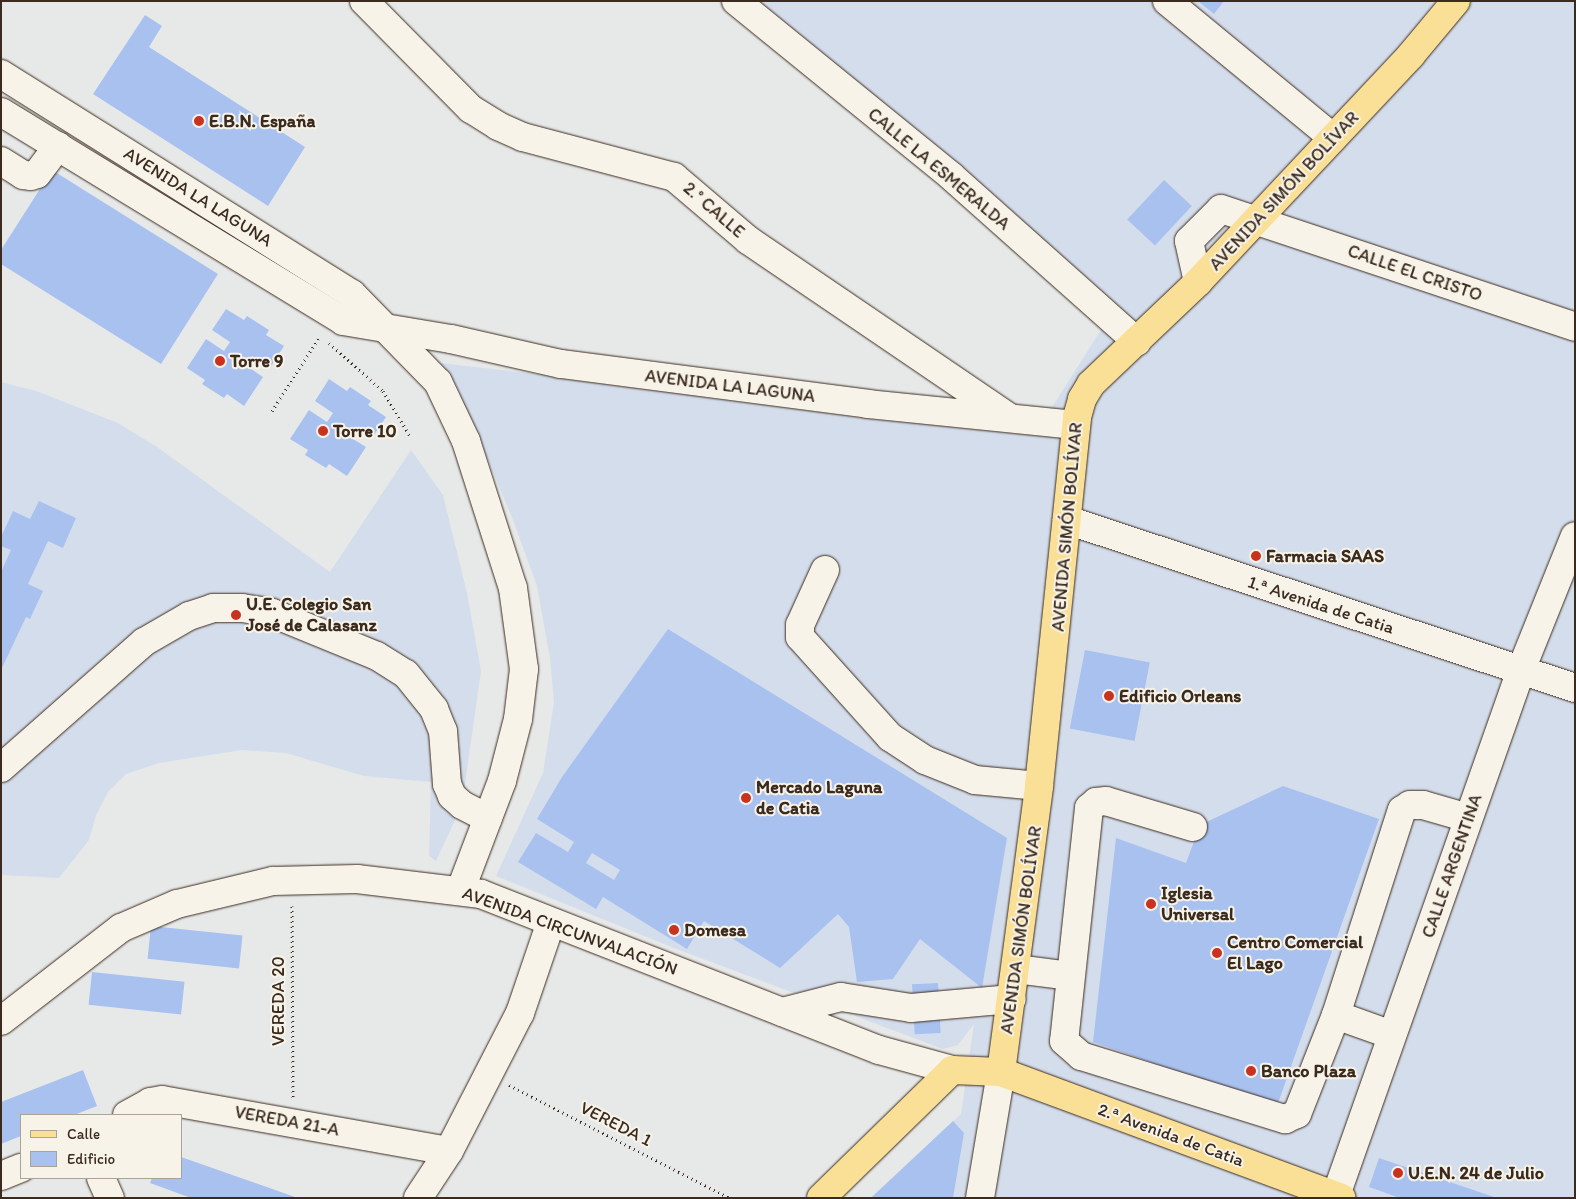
<!DOCTYPE html>
<meta charset="utf-8">
<style>
body{margin:0}
#map{position:relative;width:1576px;height:1199px;overflow:hidden;background:#e7e9e9;font-family:Itim,sans-serif}
div>[style]{position:absolute}
.built>*{inset:0;background:#d4ddeb}
.building>*{inset:0;background:#a9c1ef;transform-origin:0 0}
.path>*{height:3px;margin-top:-1.5px;transform-origin:0;background:repeating-linear-gradient(90deg,#3b2a1e 0 1px,transparent 0 5px)}
.roads{filter:drop-shadow(0 0 1px #3b2a1e) drop-shadow(0 0 1px #3b2a1e)}
.minor>*{height:28px;margin:-14px;padding:0 14px;transform-origin:14px;border-radius:14px;background:#f7f3e8}
.major>*{height:28px;margin:-14px;padding:0 14px;transform-origin:14px;border-radius:14px;background:#fadf96}
.dots>*{width:14px;height:14px;translate:-50% -50%;box-sizing:border-box;border:2px solid #f7f3e8;border-radius:50%}
span{translate:-50% -50%;white-space:nowrap;text-align:center;line-height:1.15;-webkit-text-stroke:4px #f7f3e8;paint-order:stroke}
.poi-label{font-size:18px;color:#3b2a1e;font-weight:700}
.left{translate:0 -50%;text-align:left}
.street-label{font-size:18px;color:#3b2a1e}
.frame{position:absolute;inset:0;border:2px solid #3b2a1e;pointer-events:none}
.legend{position:absolute;left:20px;top:1114px;width:162px;height:65px;box-sizing:border-box;background:#f7f3e8;border:1px solid #aca397;margin:0;padding:6px 9px;list-style:none;font-size:15px;color:#3b2a1e}
.legend li{display:flex;align-items:center;gap:10px;height:25px}
.legend b{width:25px;border:1px solid #aca397}
</style>
<div id="map">
<div class="built">
<div style="clip-path:polygon(737px 1px,1575px 1px,1575px 1198px,870px 1198px,961px 1114px,974px 1024px,958px 1045px,943px 1049px,674px 948px,496px 876px,543px 773px,554px 702px,550px 658px,537px 586px,513px 520px,484px 451px,440px 363px,1037px 431px,1116px 306px)"></div>
<div style="clip-path:polygon(1px 382px,36px 391px,118px 423px,157px 447px,330px 572px,411px 450px,443px 495px,467px 593px,481px 671px,462px 805px,436px 861px,429px 856px,431px 782px,364px 776px,286px 753px,242px 750px,159px 763px,126px 774px,108px 792px,96px 815px,89px 840px,59px 878px,1px 875px)"></div>
</div>
<div class="building">
<div style="clip-path:polygon(1198px 1px,1224px 1px,1214px 14px)"></div>
<div style="clip-path:polygon(145px 15px,162px 26px,149px 47px,305px 147px,268px 206px,93px 94px)"></div>
<div style="clip-path:polygon(52px 170px,218px 274px,161px 364px,1px 264px,1px 250px)"></div>
<div style="left:1164px;top:180px;width:38px;height:54px;rotate:43deg"></div>
<div style="clip-path:polygon(226px 309px,244px 320px,247px 316px,269px 330px,266px 335px,284px 346px,270px 368px,252px 356px,245px 365px,263px 377px,244px 406px,227px 394px,224px 398px,202px 384px,205px 380px,187px 368px,206px 339px,224px 351px,230px 342px,212px 330px)"></div>
<div style="clip-path:polygon(329px 379px,347px 391px,350px 387px,371px 401px,368px 405px,386px 417px,372px 438px,354px 427px,348px 436px,366px 447px,347px 476px,329px 464px,326px 468px,305px 455px,308px 450px,290px 439px,309px 410px,327px 422px,333px 413px,315px 401px)"></div>
<div style="clip-path:polygon(39px 501px,76px 518px,63px 548px,48px 541px,28px 584px,43px 591px,30px 619px,26px 617px,1px 670px,1px 572px,11px 550px,1px 546px,1px 537px,13px 511px,30px 519px)"></div>
<div style="clip-path:polygon(evenodd,668px 629px,1007px 838px,982px 988px,920px 939px,893px 979px,857px 982px,849px 927px,838px 914px,780px 968px,704px 921px,687px 949px,603px 897px,596px 909px,518px 862px,536px 833px,568px 852px,574px 842px,537px 819px,562px 777px,668px 629px,592px 853px,620px 870px,614px 880px,586px 863px,592px 853px)"></div>
<div style="left:1085px;top:650px;width:66px;height:80px;rotate:11deg"></div>
<div style="clip-path:polygon(1283px 786px,1379px 819px,1277px 1106px,1093px 1042px,1116px 838px,1186px 863px,1200px 825px)"></div>
<div style="left:151px;top:926px;width:92px;height:33px;rotate:6deg"></div>
<div style="left:92px;top:972px;width:93px;height:33px;rotate:6deg"></div>
<div style="left:938px;top:983px;width:50px;height:26px;rotate:87deg"></div>
<div style="clip-path:polygon(83px 1070px,97px 1106px,74px 1115px,21px 1115px,21px 1136px,1px 1144px,1px 1102px)"></div>
<div style="clip-path:polygon(953px 1121px,964px 1133px,953px 1198px,871px 1198px)"></div>
<div style="clip-path:polygon(181px 1157px,295px 1197px,295px 1198px,191px 1198px,150px 1183px,152px 1178px,181px 1178px)"></div>
<div style="clip-path:polygon(1379px 1158px,1494px 1197px,1494px 1198px,1400px 1198px,1369px 1187px)"></div>
</div>
<div class="path">
<div style="left:329px;top:343px;width:72px;rotate:41.6deg"></div>
<div style="left:383px;top:391px;width:52px;rotate:59deg"></div>
<div style="left:272px;top:411px;width:89px;rotate:-57.4deg"></div>
<div style="left:292px;top:906px;width:193px;rotate:89.7deg"></div>
<div style="left:509px;top:1085px;width:248px;rotate:27.1deg"></div>
</div>
<div class="roads">
<div class="minor">
<div style="left:364px;top:1px;width:152px;rotate:45.3deg"></div>
<div style="left:471px;top:109px;width:32px;rotate:32deg"></div>
<div style="left:498px;top:126px;width:27px;rotate:24deg"></div>
<div style="left:523px;top:137px;width:156px;rotate:14.8deg"></div>
<div style="left:674px;top:177px;width:97px;rotate:40.4deg"></div>
<div style="left:748px;top:240px;width:313px;rotate:34.2deg"></div>
<div style="left:736px;top:1px;width:277px;rotate:39.1deg"></div>
<div style="left:951px;top:176px;width:249px;rotate:41.7deg"></div>
<div style="left:1167px;top:1px;width:215px;rotate:39.5deg"></div>
<div style="left:1px;top:74px;width:414px;rotate:32.1deg"></div>
<div style="left:352px;top:294px;width:123px;rotate:45.7deg"></div>
<div style="left:438px;top:382px;width:65px;rotate:64.6deg"></div>
<div style="left:466px;top:441px;width:154px;rotate:72.3deg"></div>
<div style="left:513px;top:588px;width:82px;rotate:82.3deg"></div>
<div style="left:524px;top:669px;width:50px;rotate:96.8deg"></div>
<div style="left:518px;top:719px;width:64px;rotate:104.5deg"></div>
<div style="left:502px;top:781px;width:116px;rotate:110.8deg"></div>
<div style="left:1px;top:112px;width:401px;rotate:31.4deg"></div>
<div style="left:343px;top:321px;width:109px;rotate:9.5deg"></div>
<div style="left:451px;top:339px;width:113px;rotate:12.8deg"></div>
<div style="left:561px;top:364px;width:310px;rotate:7.4deg"></div>
<div style="left:868px;top:404px;width:209px;rotate:5.8deg"></div>
<div style="left:1px;top:161px;width:26px;rotate:32deg"></div>
<div style="left:23px;top:175px;width:8px;rotate:7deg"></div>
<div style="left:31px;top:176px;width:6px;rotate:-18deg"></div>
<div style="left:37px;top:174px;width:35px;rotate:-53deg"></div>
<div style="left:1198px;top:282px;width:42px;rotate:-102.4deg"></div>
<div style="left:1189px;top:241px;width:45px;rotate:-45deg"></div>
<div style="left:1221px;top:209px;width:373px;rotate:18.4deg"></div>
<div style="left:1067px;top:520px;width:535px;rotate:18.3deg"></div>
<div style="left:825px;top:570px;width:60px;rotate:114.4deg"></div>
<div style="left:800px;top:625px;width:12px;rotate:90deg"></div>
<div style="left:800px;top:637px;width:135px;rotate:48deg"></div>
<div style="left:890px;top:737px;width:42px;rotate:33.3deg"></div>
<div style="left:925px;top:760px;width:54px;rotate:21.8deg"></div>
<div style="left:975px;top:780px;width:64px;rotate:5.4deg"></div>
<div style="left:1px;top:768px;width:191px;rotate:-41.4deg"></div>
<div style="left:144px;top:642px;width:52px;rotate:-30deg"></div>
<div style="left:189px;top:616px;width:25px;rotate:-18deg"></div>
<div style="left:213px;top:608px;width:29px"></div>
<div style="left:242px;top:608px;width:30px;rotate:9deg"></div>
<div style="left:272px;top:613px;width:113px;rotate:22.3deg"></div>
<div style="left:377px;top:656px;width:34px;rotate:32deg"></div>
<div style="left:406px;top:674px;width:45px;rotate:51.3deg"></div>
<div style="left:434px;top:709px;width:24px;rotate:68deg"></div>
<div style="left:443px;top:731px;width:53px;rotate:85.7deg"></div>
<div style="left:447px;top:784px;width:13px;rotate:67deg"></div>
<div style="left:452px;top:796px;width:13px;rotate:42deg"></div>
<div style="left:462px;top:805px;width:29px;rotate:27deg"></div>
<div style="left:1193px;top:827px;width:91px;rotate:-163.4deg"></div>
<div style="left:1106px;top:801px;width:10px;rotate:174deg"></div>
<div style="left:1096px;top:802px;width:9px;rotate:139deg"></div>
<div style="left:1089px;top:808px;width:234px;rotate:96.1deg"></div>
<div style="left:1064px;top:1041px;width:23px;rotate:41deg"></div>
<div style="left:1081px;top:1056px;width:214px;rotate:17.2deg"></div>
<div style="left:1285px;top:1119px;width:13px;rotate:-23deg"></div>
<div style="left:1297px;top:1114px;width:106px;rotate:-68.5deg"></div>
<div style="left:1336px;top:1015px;width:215px;rotate:-72.2deg"></div>
<div style="left:1402px;top:810px;width:9px;rotate:-32deg"></div>
<div style="left:1410px;top:805px;width:13px"></div>
<div style="left:1423px;top:805px;width:47px;rotate:16.1deg"></div>
<div style="left:1016px;top:969px;width:54px;rotate:7.4deg"></div>
<div style="left:782px;top:1012px;width:61px;rotate:-14.3deg"></div>
<div style="left:841px;top:997px;width:71px;rotate:8.9deg"></div>
<div style="left:911px;top:1008px;width:101px;rotate:-5.1deg"></div>
<div style="left:1336px;top:1015px;width:59px;rotate:19.7deg"></div>
<div style="left:1px;top:1021px;width:152px;rotate:-37.8deg"></div>
<div style="left:121px;top:928px;width:61px;rotate:-23.2deg"></div>
<div style="left:177px;top:904px;width:99px;rotate:-13.5deg"></div>
<div style="left:273px;top:881px;width:84px;rotate:-1.4deg"></div>
<div style="left:357px;top:879px;width:125px;rotate:6.9deg"></div>
<div style="left:481px;top:894px;width:427px;rotate:21.4deg"></div>
<div style="left:879px;top:1050px;width:76px;rotate:15.3deg"></div>
<div style="left:127px;top:1115px;width:26px;rotate:-29deg"></div>
<div style="left:150px;top:1102px;width:12px;rotate:-9deg"></div>
<div style="left:162px;top:1100px;width:291px;rotate:10.1deg"></div>
<div style="left:1px;top:1176px;width:22px;rotate:-22deg"></div>
<div style="left:101px;top:1178px;width:22px;rotate:66deg"></div>
<div style="left:418px;top:1198px;width:56px;rotate:-56.6deg"></div>
<div style="left:449px;top:1151px;width:155px;rotate:-62.8deg"></div>
<div style="left:520px;top:1013px;width:96px;rotate:-71.2deg"></div>
<div style="left:980px;top:1198px;width:128px;rotate:-80.5deg"></div>
<div style="left:1335px;top:1198px;width:560px;rotate:-70.59deg"></div>
<div style="left:1521px;top:670px;width:144px;rotate:-68.1deg"></div>
</div>
<div class="major">
<div style="left:1001px;top:1072px;width:289px;rotate:-82.4deg"></div>
<div style="left:1039px;top:786px;width:371px;rotate:-84.1deg"></div>
<div style="left:1077px;top:417px;width:19px;rotate:-74deg"></div>
<div style="left:1082px;top:399px;width:17px;rotate:-59deg"></div>
<div style="left:1091px;top:384px;width:148px;rotate:-43.6deg"></div>
<div style="left:1198px;top:282px;width:311px;rotate:-46.8deg"></div>
<div style="left:1411px;top:55px;width:70px;rotate:-50.2deg"></div>
<div style="left:821px;top:1198px;width:183px;rotate:-44.3deg"></div>
<div style="left:952px;top:1070px;width:49px;rotate:2.3deg"></div>
<div style="left:1001px;top:1072px;width:363px;rotate:20.3deg"></div>
</div>
</div>
<div class="dots">
<div style="left:199px;top:121px;background:#c8321e"></div>
<div style="left:220px;top:361px;background:#c8321e"></div>
<div style="left:323px;top:431px;background:#c8321e"></div>
<div style="left:1256px;top:556px;background:#c8321e"></div>
<div style="left:236px;top:615px;background:#c8321e"></div>
<div style="left:1109px;top:696px;background:#c8321e"></div>
<div style="left:746px;top:798px;background:#c8321e"></div>
<div style="left:1151px;top:904px;background:#c8321e"></div>
<div style="left:674px;top:930px;background:#c8321e"></div>
<div style="left:1217px;top:953px;background:#c8321e"></div>
<div style="left:1251px;top:1071px;background:#c8321e"></div>
<div style="left:1398px;top:1173px;background:#c8321e"></div>
</div>
<div class="poi-label">
<span class="left" style="left:209px;top:121px">E.B.N. España</span>
<span class="left" style="left:230px;top:361px">Torre 9</span>
<span class="left" style="left:333px;top:431px">Torre 10</span>
<span class="left" style="left:1266px;top:556px">Farmacia SAAS</span>
<span class="left" style="left:246px;top:615px">U.E. Colegio San<br>José de Calasanz</span>
<span class="left" style="left:1119px;top:696px">Edificio Orleans</span>
<span class="left" style="left:756px;top:798px">Mercado Laguna<br>de Catia</span>
<span class="left" style="left:1161px;top:904px">Iglesia<br>Universal</span>
<span class="left" style="left:684px;top:930px">Domesa</span>
<span class="left" style="left:1227px;top:953px">Centro Comercial<br>El Lago</span>
<span class="left" style="left:1261px;top:1071px">Banco Plaza</span>
<span class="left" style="left:1408px;top:1173px">U.E.N. 24 de Julio</span>
</div>
<div class="street-label">
<span style="left:939px;top:169px;rotate:40deg">CALLE LA ESMERALDA</span>
<span style="left:1284px;top:191px;rotate:-47deg">AVENIDA SIMÓN BOLÍVAR</span>
<span style="left:198px;top:197px;rotate:32deg">AVENIDA LA LAGUNA</span>
<span style="left:714px;top:210px;rotate:41deg">2.° CALLE</span>
<span style="left:1415px;top:273px;rotate:19deg">CALLE EL CRISTO</span>
<span style="left:730px;top:386px;rotate:7deg">AVENIDA LA LAGUNA</span>
<span style="left:1067px;top:527px;rotate:-85deg">AVENIDA SIMÓN BOLÍVAR</span>
<span style="left:1321px;top:605px;rotate:18deg">1.ª Avenida de Catia</span>
<span style="left:1452px;top:866px;rotate:-71deg">CALLE ARGENTINA</span>
<span style="left:1021px;top:930px;rotate:-82deg">AVENIDA SIMÓN BOLÍVAR</span>
<span style="left:570px;top:931px;rotate:20deg">AVENIDA CIRCUNVALACIÓN</span>
<span style="left:278px;top:1001px;rotate:-90deg">VEREDA 20</span>
<span style="left:287px;top:1121px;rotate:10deg">VEREDA 21-A</span>
<span style="left:616px;top:1124px;rotate:27deg">VEREDA 1</span>
<span style="left:1171px;top:1135px;rotate:20deg">2.ª Avenida de Catia</span>
</div>
<div class="frame"></div>
<ul class="legend">
<li><b style="height:6px;background:#fadf96"></b>Calle</li>
<li><b style="height:14px;background:#a9c1ef"></b>Edificio</li>
</ul>
</div>
